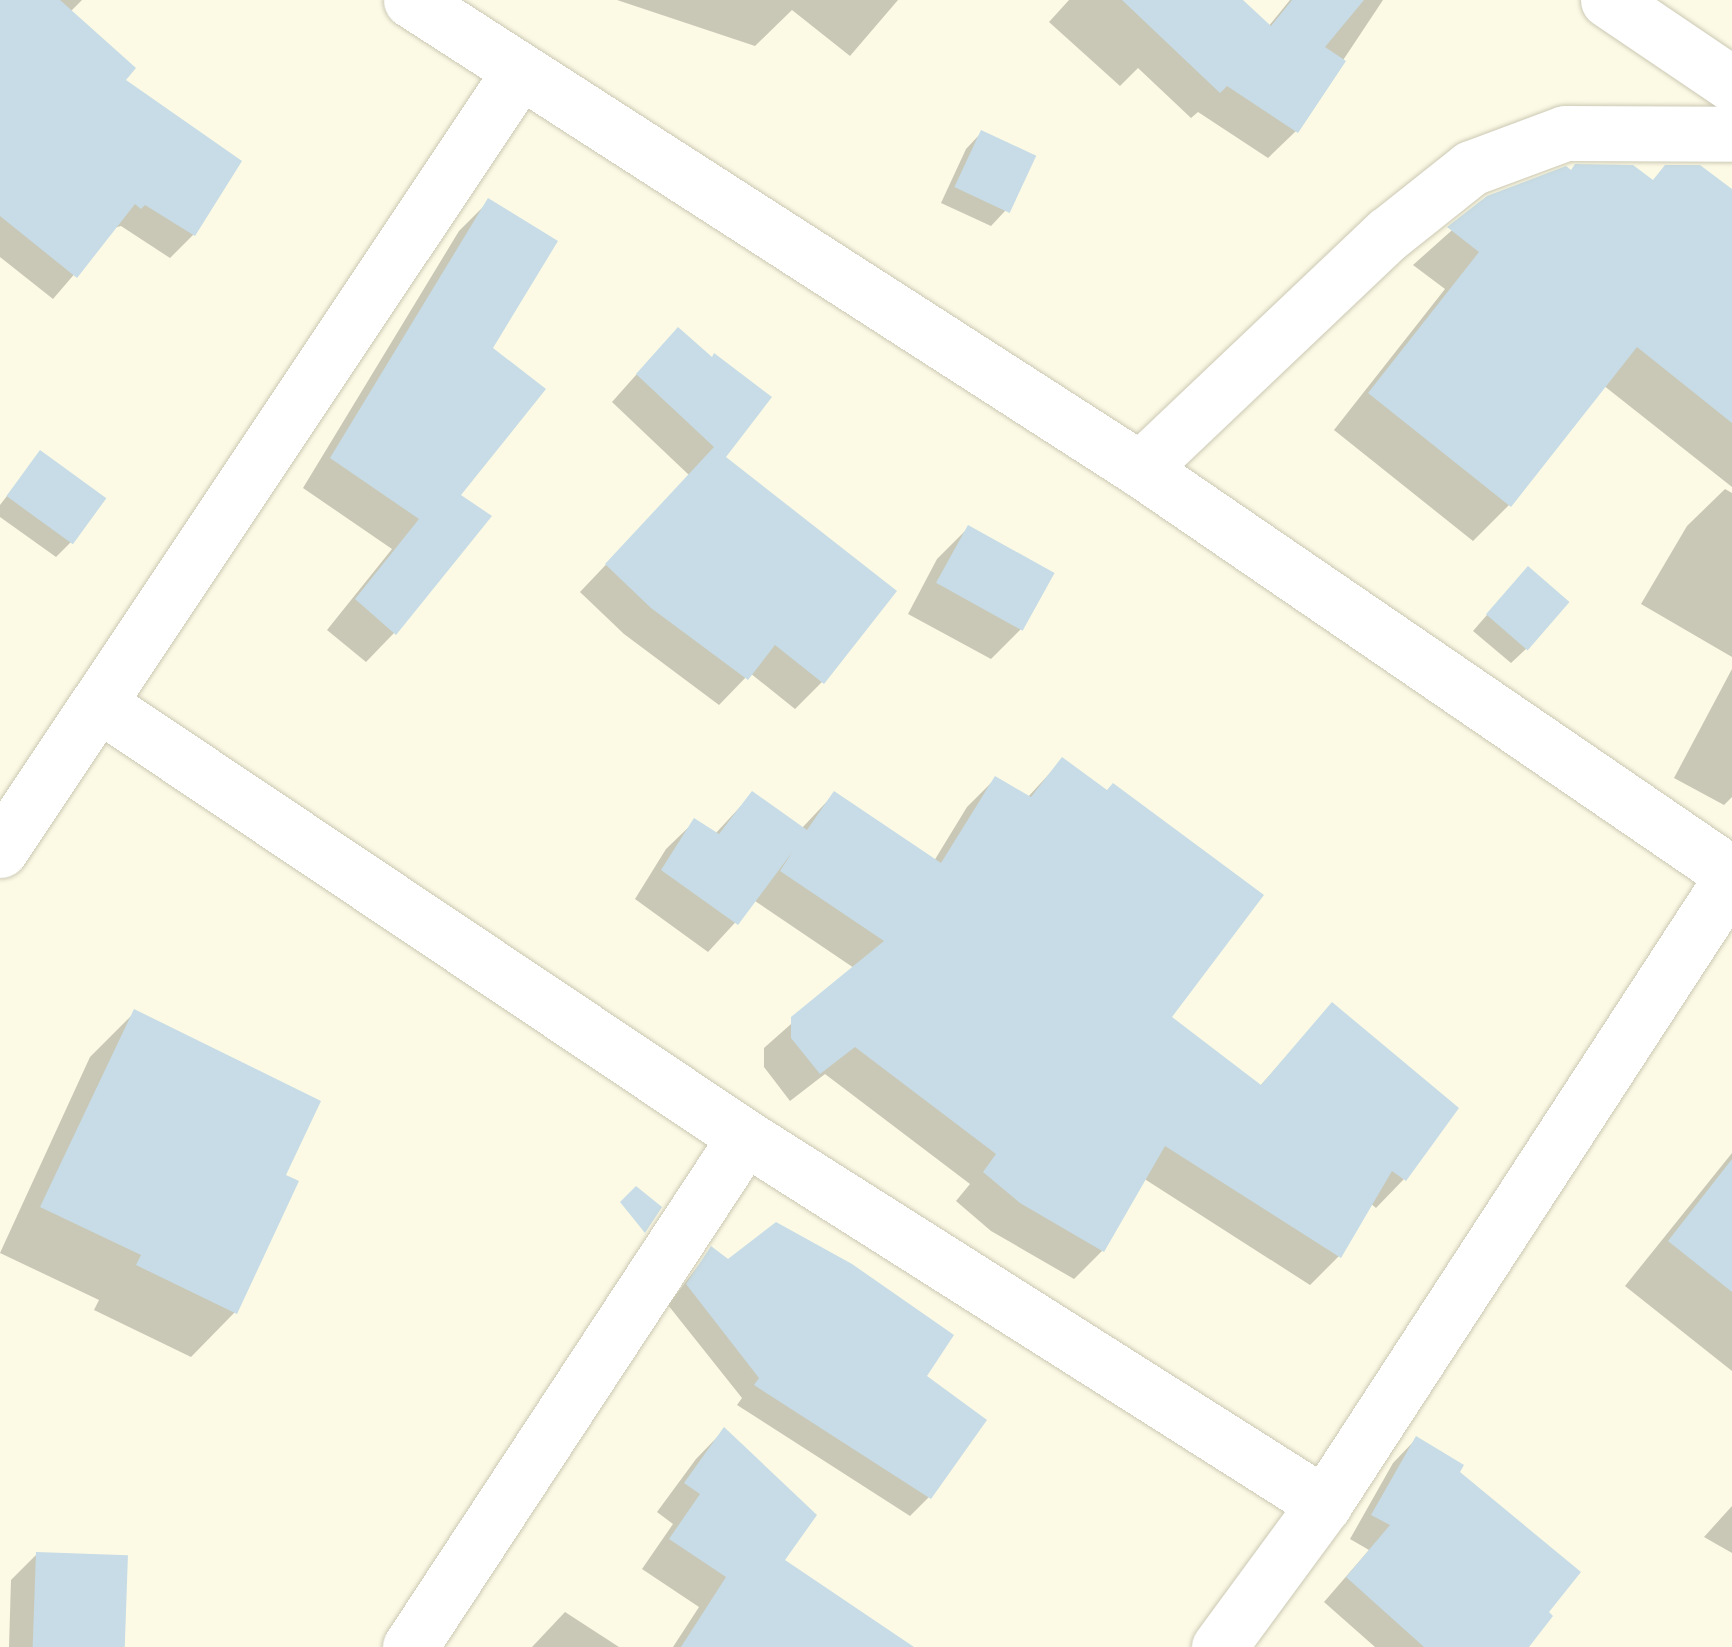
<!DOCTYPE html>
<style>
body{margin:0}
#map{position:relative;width:1732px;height:1647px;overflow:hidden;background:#fcfae5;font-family:"IBM Plex Sans",sans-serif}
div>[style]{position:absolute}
.shadow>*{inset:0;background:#0003}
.building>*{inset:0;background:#c7dce6;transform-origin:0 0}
.roads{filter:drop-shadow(0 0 2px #cbc8b4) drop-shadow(0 0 2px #cbc8b4)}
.street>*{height:55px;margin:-27.5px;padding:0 27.5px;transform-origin:27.5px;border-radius:27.5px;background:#fff}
.secondary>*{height:55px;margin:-27.5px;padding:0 27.5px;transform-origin:27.5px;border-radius:27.5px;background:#fff}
span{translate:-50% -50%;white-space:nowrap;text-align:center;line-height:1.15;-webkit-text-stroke:10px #fcfae5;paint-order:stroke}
</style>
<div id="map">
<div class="shadow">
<div style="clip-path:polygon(0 0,82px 0,70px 12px,122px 80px,239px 162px,193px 235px,170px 258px,121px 226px,114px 228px,53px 299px,0 257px)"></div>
<div style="clip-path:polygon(617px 0,898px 0,850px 56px,792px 10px,755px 46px)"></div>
<div style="clip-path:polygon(1069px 0,1239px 0,1268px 27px,1290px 0,1383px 0,1296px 131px,1268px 158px,1198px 112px,1191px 118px,1138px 68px,1120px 86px,1049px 22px)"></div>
<div style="clip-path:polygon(981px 133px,1006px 210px,991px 226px,941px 203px,966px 149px)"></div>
<div style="clip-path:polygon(1570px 172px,1732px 193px,1732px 487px,1603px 385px,1509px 505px,1473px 541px,1334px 430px,1445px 289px,1413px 265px,1488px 198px)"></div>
<div style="clip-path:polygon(488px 202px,490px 348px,458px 496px,394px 633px,366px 662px,327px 630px,392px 549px,303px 488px,459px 231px)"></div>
<div style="clip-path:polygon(652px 357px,711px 360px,723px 457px,822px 682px,795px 709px,750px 673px,719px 705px,624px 634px,580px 592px,690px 476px,612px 402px)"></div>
<div style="clip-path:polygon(40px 453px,71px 542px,56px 557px,0 517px,0 505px)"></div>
<div style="clip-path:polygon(1725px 489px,1732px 493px,1732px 657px,1641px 604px,1687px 526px)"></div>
<div style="clip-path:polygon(968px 528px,1022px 628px,991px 659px,908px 614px,937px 559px)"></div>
<div style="clip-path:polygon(1513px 585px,1527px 648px,1511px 663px,1473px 631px)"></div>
<div style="clip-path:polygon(1732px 669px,1732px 797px,1724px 805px,1674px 778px)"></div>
<div style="clip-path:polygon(1062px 760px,1169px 1017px,1259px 1087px,1332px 1005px,1404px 1179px,1376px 1208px,1370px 1203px,1339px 1256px,1310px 1285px,1143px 1178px,1102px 1251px,1074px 1279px,991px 1231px,956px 1201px,970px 1184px,825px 1074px,790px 1101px,764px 1067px,764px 1048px,854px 968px,755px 901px,708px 952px,635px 899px,666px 849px,695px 821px,715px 834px,752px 794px,801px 829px,834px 794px,934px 861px,967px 807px,995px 779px,1027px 798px)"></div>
<div style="clip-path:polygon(135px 1012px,283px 1176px,235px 1312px,191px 1357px,94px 1310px,99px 1300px,0 1253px,90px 1057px)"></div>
<div style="clip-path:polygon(1732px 1153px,1732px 1371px,1625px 1286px)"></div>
<div style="clip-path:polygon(711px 1249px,923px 1376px,929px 1497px,910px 1516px,737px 1405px,742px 1398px,668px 1305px)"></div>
<div style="clip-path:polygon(724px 1430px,781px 1560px,887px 1647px,673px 1647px,699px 1607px,642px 1569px,673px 1524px,657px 1512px,696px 1459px)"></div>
<div style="clip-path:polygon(1416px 1439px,1457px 1472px,1545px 1613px,1528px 1647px,1375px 1647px,1324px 1602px,1369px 1550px,1350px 1539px,1393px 1463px)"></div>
<div style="clip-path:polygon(1732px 1506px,1732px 1553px,1704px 1537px)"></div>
<div style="clip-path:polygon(37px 1554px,122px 1647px,9px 1647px,11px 1580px)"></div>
<div style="clip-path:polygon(565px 1612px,619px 1647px,532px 1647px)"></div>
</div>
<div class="building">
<div style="clip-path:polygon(0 0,60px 0,136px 68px,126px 80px,242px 161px,195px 236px,145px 205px,141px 209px,135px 204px,77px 278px,0 216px)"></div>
<div style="clip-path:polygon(1122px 0,1243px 0,1271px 26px,1292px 0,1364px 0,1325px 47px,1346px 61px,1298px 133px,1227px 86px,1220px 93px)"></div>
<div style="left:981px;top:130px;width:61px;height:63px;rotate:25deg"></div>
<div style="clip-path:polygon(1575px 164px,1633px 165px,1653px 180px,1665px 165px,1700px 165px,1732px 189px,1732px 423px,1637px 347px,1511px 507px,1368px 393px,1479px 252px,1447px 227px,1487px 196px,1566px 166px,1571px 170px)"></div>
<div style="clip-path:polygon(488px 198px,558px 241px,493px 348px,546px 389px,461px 495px,492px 516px,396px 635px,355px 599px,419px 519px,330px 458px)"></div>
<div style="clip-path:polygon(678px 327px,712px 357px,714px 353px,772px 397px,726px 457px,897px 591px,824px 684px,775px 645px,748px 680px,651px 608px,605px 564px,714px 447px,636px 374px)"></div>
<div style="left:40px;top:450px;width:82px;height:57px;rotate:36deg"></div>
<div style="left:968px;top:525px;width:99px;height:66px;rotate:29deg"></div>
<div style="left:1528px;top:566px;width:55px;height:64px;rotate:41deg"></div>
<div style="clip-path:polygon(1062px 757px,1107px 790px,1113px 783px,1264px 895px,1172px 1017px,1261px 1085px,1332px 1002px,1459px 1108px,1406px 1181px,1392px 1171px,1341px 1258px,1165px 1146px,1104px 1252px,1020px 1203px,983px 1172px,996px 1154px,855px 1047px,820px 1074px,791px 1038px,791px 1017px,884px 941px,780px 871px,793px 851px,738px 925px,661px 870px,694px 818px,719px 834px,752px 791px,807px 830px,834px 791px,941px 863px,995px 776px,1031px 797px)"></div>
<div style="clip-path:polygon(134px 1009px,321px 1101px,286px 1175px,299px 1181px,237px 1314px,136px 1265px,141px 1255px,40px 1207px)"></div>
<div style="clip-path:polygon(1732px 1159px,1732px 1292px,1668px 1241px)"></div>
<div style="clip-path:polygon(636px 1186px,662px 1207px,645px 1233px,620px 1202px)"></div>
<div style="clip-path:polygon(776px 1222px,852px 1264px,954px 1335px,927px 1376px,987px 1420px,931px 1499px,754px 1385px,759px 1378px,686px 1284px,711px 1246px,728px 1259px)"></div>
<div style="clip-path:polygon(724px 1427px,817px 1515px,785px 1560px,914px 1647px,681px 1647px,726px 1577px,669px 1539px,700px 1494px,684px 1483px)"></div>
<div style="clip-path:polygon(1416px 1436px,1464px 1465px,1460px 1472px,1581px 1572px,1549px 1612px,1553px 1616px,1529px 1647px,1424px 1647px,1346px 1577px,1390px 1525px,1371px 1515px)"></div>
<div style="left:36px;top:1552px;width:92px;height:95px;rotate:2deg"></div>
</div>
<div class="roads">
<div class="street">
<div style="left:411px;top:0;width:867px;rotate:32.76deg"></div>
<div style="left:1140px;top:469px;width:717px;rotate:34.38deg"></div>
<div style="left:1140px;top:469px;width:342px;rotate:-43.5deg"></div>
<div style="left:1388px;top:234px;width:106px;rotate:-38.5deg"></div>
<div style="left:1471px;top:168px;width:100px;rotate:-20.4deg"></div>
<div style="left:1565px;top:133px;width:167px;rotate:0.3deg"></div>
<div style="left:99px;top:704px;width:778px;rotate:33.83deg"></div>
<div style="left:745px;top:1137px;width:686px;rotate:32.37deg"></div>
<div style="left:0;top:850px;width:935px;rotate:-56.29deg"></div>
<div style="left:410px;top:1647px;width:610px;rotate:-56.7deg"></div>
<div style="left:1219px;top:1647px;width:177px;rotate:-53.7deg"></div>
<div style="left:1324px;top:1504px;width:748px;rotate:-56.95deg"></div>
</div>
<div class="secondary">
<div style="left:1608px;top:0;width:150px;rotate:34.1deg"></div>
</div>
</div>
</div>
